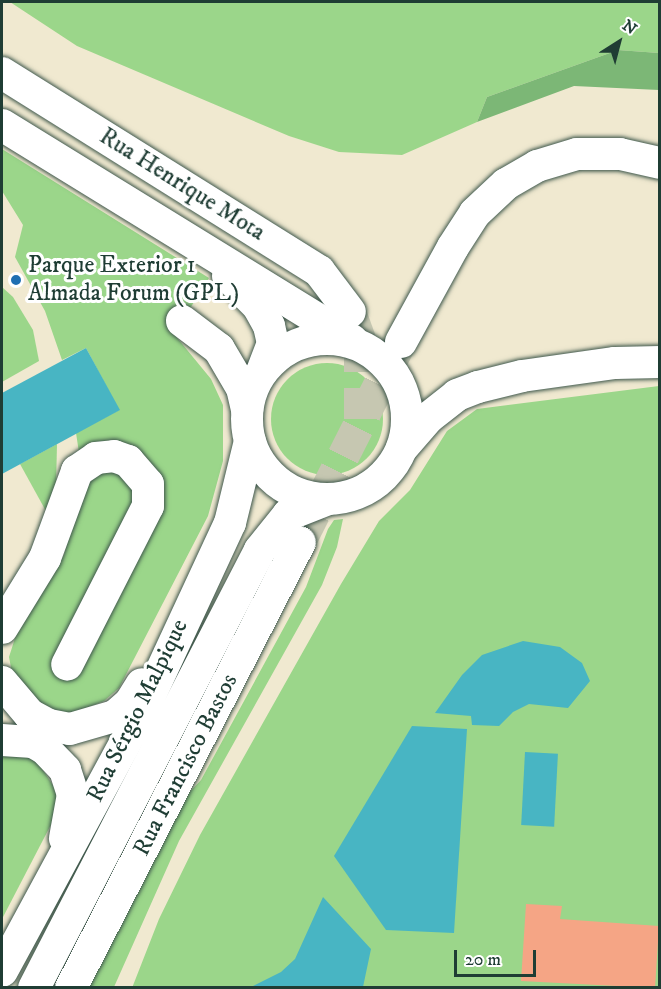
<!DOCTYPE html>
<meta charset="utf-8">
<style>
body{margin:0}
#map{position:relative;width:661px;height:989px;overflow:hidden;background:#f0e9d0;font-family:"IM FELL DW Pica",serif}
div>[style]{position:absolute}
.green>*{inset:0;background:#9bd68a}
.round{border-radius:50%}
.forest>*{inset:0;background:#7cb776}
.water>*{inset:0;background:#48b5c3;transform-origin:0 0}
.building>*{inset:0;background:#f5a585}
.minor-tunnel>*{height:32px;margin-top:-16px;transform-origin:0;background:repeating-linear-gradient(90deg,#c6c7b1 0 32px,transparent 0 48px)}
.roads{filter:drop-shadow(0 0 2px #3e574b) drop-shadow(0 0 2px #3e574b)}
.minor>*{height:32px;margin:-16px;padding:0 16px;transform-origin:16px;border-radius:16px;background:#fff}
.minor>.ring{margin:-16px;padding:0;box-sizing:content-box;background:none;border:32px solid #fff;border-radius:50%}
.dots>*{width:16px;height:16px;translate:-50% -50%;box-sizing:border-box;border:3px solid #fff;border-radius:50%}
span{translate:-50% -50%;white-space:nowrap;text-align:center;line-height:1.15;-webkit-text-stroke:6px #fff;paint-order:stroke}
.street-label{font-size:24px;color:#1f3d34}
.poi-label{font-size:24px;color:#1f3d34}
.left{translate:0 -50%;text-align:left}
.frame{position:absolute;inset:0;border:3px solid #1f3d34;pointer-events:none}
.north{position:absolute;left:589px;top:12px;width:60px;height:60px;-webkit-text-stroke:4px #fff;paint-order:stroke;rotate:36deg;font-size:16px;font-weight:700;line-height:24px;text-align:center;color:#1f3d34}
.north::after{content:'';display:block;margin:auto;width:21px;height:27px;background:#1f3d34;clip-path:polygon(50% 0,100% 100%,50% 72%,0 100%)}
.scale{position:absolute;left:454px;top:950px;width:82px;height:27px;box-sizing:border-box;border:3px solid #1f3d34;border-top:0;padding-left:8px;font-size:18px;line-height:21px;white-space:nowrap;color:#1f3d34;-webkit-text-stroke:4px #fff;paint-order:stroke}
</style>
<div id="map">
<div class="green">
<div style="clip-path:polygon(10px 2px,659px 2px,659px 53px,618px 50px,487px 97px,477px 122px,402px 155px,339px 152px,289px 136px,77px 46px)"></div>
<div style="clip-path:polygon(2px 149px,209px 278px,174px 334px,211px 379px,223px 405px,223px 461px,208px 516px,119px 688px,104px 701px,61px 718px,43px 713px,13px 678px,9px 657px,16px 635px,64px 555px,82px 484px,99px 470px,158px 479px,80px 459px,76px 433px,119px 410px,86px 348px,62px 360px,45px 311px,15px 257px,23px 225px,2px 191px)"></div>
<div style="clip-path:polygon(2px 287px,13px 297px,33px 330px,39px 361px,2px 382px)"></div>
<div class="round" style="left:271px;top:363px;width:112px;height:112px"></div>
<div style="clip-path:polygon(659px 386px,659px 987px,132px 988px,159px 919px,200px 835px,341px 584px,379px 521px,410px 490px,447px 431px,477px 409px)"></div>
<div style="clip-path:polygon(57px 444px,56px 488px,52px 522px,20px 464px)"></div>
<div style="clip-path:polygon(343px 519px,337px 547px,322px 585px,179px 841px,114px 987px,87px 988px,183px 799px,201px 780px,306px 587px,328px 529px,334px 520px)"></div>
<div style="clip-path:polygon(2px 755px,23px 755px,37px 761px,58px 793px,56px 815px,2px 919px)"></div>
</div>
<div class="forest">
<div style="clip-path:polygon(618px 50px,659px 53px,659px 90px,574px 86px,477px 122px,487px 97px)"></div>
</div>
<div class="water">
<div style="clip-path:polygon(86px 348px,120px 410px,2px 474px,2px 393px)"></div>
<div style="clip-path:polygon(523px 641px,560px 647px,582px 663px,590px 681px,568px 708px,529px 704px,513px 712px,499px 726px,472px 725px,471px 716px,435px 713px,462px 675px,482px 655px)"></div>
<div style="clip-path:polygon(412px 726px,467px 729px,454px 933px,386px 930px,334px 856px)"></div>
<div style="left:525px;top:752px;width:33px;height:73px;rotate:3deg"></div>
<div style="clip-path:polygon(323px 897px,371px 949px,363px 987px,251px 987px,281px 972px,295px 959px)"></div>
</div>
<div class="building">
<div style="clip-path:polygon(526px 904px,562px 906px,560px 919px,659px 926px,655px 988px,521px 981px)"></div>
</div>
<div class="minor-tunnel">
<div style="left:350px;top:312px;width:30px;rotate:70deg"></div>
<div style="left:360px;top:340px;width:79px;rotate:90deg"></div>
<div style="left:300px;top:542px;width:224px;rotate:-63.2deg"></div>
</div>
<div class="roads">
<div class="minor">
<div style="left:2px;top:73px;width:374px;rotate:32deg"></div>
<div style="left:319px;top:271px;width:51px;rotate:52.9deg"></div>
<div style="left:2px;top:125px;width:411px;rotate:31.6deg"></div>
<div style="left:228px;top:276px;width:42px;rotate:45deg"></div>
<div style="left:258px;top:306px;width:23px;rotate:61deg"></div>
<div style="left:269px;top:326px;width:17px;rotate:77deg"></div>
<div style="left:273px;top:343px;width:30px;rotate:111deg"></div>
<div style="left:182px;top:321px;width:46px;rotate:37.1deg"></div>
<div style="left:219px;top:349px;width:45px;rotate:59.5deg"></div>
<div style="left:242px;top:388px;width:23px;rotate:77deg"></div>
<div class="ring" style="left:247px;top:339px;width:128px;height:128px"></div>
<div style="left:401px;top:342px;width:108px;rotate:-61.3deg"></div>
<div style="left:453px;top:247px;width:40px;rotate:-57.1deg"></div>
<div style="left:475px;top:213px;width:42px;rotate:-43.1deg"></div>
<div style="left:506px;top:184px;width:36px;rotate:-30deg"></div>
<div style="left:537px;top:166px;width:42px;rotate:-16.7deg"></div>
<div style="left:577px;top:154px;width:43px"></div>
<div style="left:620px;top:154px;width:41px;rotate:12.7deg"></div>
<div style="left:402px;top:448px;width:40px;rotate:-49deg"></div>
<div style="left:428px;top:418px;width:37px;rotate:-38deg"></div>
<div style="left:457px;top:395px;width:22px;rotate:-21deg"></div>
<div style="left:478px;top:387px;width:45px;rotate:-14deg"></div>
<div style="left:522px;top:376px;width:94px;rotate:-8deg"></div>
<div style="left:615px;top:363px;width:45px;rotate:-1.3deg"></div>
<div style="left:2px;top:628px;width:82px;rotate:-58.4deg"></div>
<div style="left:45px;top:558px;width:93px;rotate:-69.8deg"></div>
<div style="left:77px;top:471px;width:23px;rotate:-34deg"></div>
<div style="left:96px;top:458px;width:18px;rotate:-6deg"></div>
<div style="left:114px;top:456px;width:15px;rotate:20deg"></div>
<div style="left:128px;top:461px;width:30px;rotate:49deg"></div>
<div style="left:148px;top:484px;width:22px;rotate:90deg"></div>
<div style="left:148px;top:506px;width:178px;rotate:117deg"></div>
<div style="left:2px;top:682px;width:43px;rotate:49.7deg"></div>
<div style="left:30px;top:715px;width:21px;rotate:28deg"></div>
<div style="left:49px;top:725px;width:21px;rotate:11deg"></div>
<div style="left:70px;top:729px;width:47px;rotate:-16.1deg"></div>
<div style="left:115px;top:716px;width:20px;rotate:-41deg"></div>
<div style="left:130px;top:703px;width:22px;rotate:-58deg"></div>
<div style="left:2px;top:740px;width:31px;rotate:4deg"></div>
<div style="left:33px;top:742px;width:14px;rotate:30deg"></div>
<div style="left:45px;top:749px;width:29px;rotate:46deg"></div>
<div style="left:65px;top:770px;width:25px;rotate:72deg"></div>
<div style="left:73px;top:794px;width:45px;rotate:100.3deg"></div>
<div style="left:2px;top:971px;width:301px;rotate:-61.6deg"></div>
<div style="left:145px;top:706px;width:202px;rotate:-65.1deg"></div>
<div style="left:230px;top:523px;width:84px;rotate:-76.3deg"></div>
<div style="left:34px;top:988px;width:493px;rotate:-62.7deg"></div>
<div style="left:260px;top:550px;width:45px;rotate:-51.3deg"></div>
<div style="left:288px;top:515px;width:43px;rotate:-21.8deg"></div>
<div style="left:71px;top:988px;width:501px;rotate:-62.82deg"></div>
</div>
</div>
<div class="dots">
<div style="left:16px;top:280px;background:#1f6fb2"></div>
</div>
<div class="street-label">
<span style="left:182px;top:185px;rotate:32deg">Rua Henrique Mota</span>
<span style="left:138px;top:711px;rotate:-64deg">Rua Sérgio Malpique</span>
<span style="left:186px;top:765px;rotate:-63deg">Rua Francisco Bastos</span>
</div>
<div class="poi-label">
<span class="left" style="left:28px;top:280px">Parque Exterior 1<br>Almada Forum (GPL)</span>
</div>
<div class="frame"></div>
<div class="north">N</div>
<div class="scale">20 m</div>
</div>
